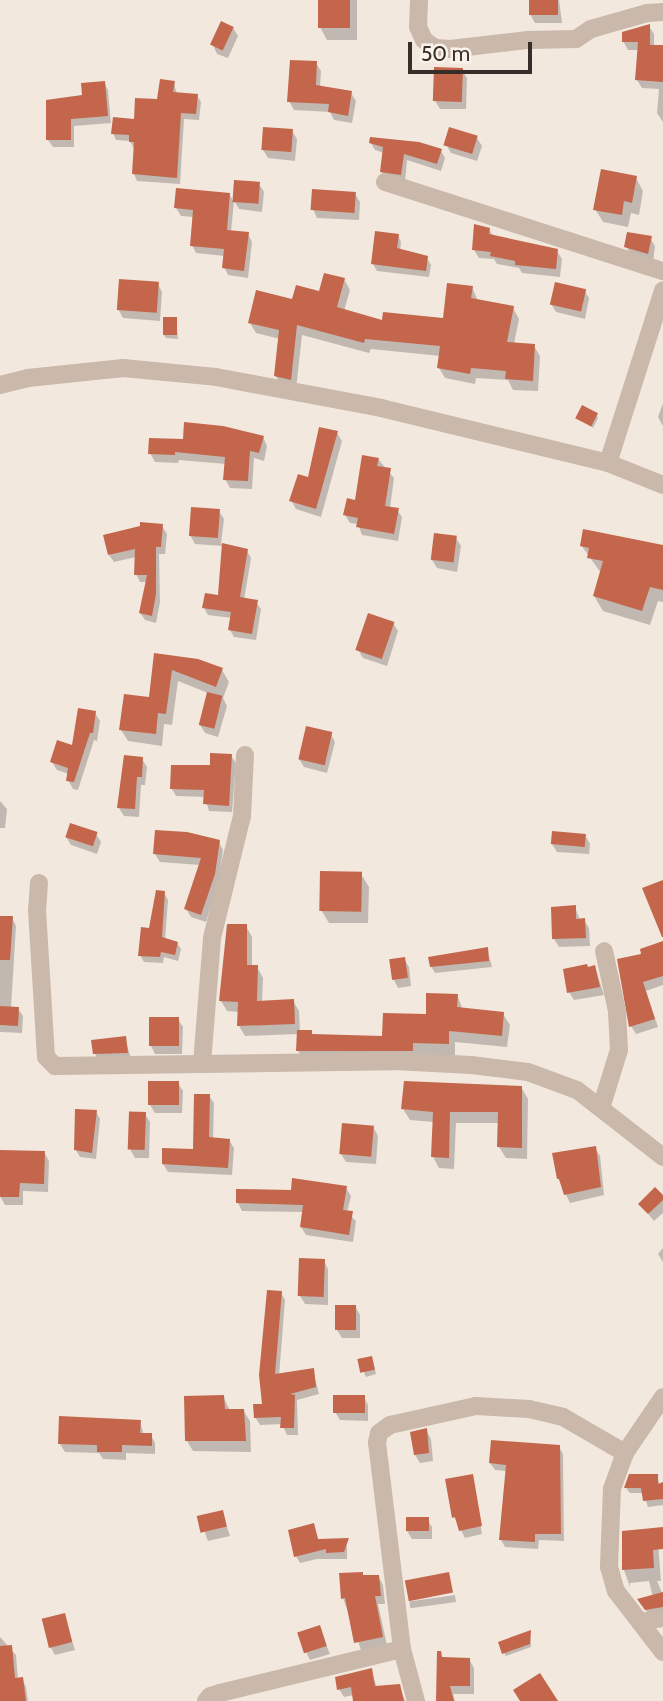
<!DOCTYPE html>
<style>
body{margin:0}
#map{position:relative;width:663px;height:1701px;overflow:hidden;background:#f2e8de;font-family:Cabin,sans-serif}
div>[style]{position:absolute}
.shadow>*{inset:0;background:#0003;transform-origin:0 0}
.building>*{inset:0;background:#c3664b;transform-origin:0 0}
.minor>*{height:18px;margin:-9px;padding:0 9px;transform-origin:9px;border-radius:9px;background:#cab8aa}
span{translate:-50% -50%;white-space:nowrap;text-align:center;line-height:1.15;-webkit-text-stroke:6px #faf3eb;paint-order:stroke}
.scale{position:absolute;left:408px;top:42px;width:124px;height:32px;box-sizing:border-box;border:4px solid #382e29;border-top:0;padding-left:9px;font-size:21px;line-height:24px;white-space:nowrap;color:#382e29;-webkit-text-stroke:5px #faf3eb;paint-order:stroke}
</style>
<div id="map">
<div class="shadow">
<div style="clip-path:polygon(320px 0,357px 0,357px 40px,327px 40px,320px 27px)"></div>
<div style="clip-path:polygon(530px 0,559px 0,562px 23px,535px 23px,530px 14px)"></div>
<div style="clip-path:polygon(649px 26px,654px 34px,654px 47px,663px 47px,663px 122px,657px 113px,659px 89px,642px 88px,637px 80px,639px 50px,628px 50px,623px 41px)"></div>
<div style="clip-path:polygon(233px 28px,238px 36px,228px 58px,217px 54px,213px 45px)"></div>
<div style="clip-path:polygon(316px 63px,321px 71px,320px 87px,351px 93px,356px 101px,352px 123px,334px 120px,330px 112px,294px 110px,289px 101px)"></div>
<div style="clip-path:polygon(462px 70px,467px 78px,466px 109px,440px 109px,435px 101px)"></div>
<div style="clip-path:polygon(104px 83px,108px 90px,111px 123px,74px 126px,74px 147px,53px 147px,48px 140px,84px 97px)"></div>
<div style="clip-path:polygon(174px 83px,177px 94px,197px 96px,201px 102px,199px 120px,184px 119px,180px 184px,137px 181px,134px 174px,134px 149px,130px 141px,116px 140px,113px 133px,136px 121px)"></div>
<div style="clip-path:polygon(292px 131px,297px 139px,295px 161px,268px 158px,263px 150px)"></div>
<div style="clip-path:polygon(477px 138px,482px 146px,477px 161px,451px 153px,446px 144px)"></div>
<div style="clip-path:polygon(371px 143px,441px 151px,445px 158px,441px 171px,407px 160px,405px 182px,386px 179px,382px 172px,384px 153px,375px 150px)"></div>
<div style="clip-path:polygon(636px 178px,643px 191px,639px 215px,631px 213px,628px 227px,603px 222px,595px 209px)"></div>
<div style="clip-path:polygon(235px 182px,259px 184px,264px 192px,262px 212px,239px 209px,234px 201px,231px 232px,248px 234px,252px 242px,248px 278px,228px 275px,224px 267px,225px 256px,196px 253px,192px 245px,194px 217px,181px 216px,176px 208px,178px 190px,229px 194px,234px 202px)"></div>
<div style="clip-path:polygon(355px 194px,360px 202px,359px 220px,317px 218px,313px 209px)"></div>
<div style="clip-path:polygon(489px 229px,493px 236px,557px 251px,562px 259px,560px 277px,522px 273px,519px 268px,497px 264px,494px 259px,479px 258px,474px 250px)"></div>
<div style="clip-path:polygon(398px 235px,401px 242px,400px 251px,427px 258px,431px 265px,429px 277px,377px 271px,373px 264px)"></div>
<div style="clip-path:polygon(650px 238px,655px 246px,653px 262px,631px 255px,626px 246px)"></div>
<div style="clip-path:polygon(344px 279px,350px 290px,344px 311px,384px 323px,445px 320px,472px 287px,478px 301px,513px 308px,519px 319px,514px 344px,534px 346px,540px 356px,538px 391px,513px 390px,508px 380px,476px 378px,475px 384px,445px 378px,439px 368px,441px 356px,371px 349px,369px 353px,302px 335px,296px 389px,282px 387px,276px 376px,280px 339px,256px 333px,250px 323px,293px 301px,321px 293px)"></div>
<div style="clip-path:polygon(158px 284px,162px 292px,160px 321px,123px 318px,118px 309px)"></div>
<div style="clip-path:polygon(584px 290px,589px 298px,585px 319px,556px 312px,551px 304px)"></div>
<div style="clip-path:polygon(176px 319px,178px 339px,166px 338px,164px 335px)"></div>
<div style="clip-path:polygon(663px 403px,663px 426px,658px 417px)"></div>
<div style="clip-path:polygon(596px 414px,598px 418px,593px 428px,577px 417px)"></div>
<div style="clip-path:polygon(337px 433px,342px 441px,321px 517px,296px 509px,291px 500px,309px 479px)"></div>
<div style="clip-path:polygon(263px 437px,267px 446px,264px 461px,254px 458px,252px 489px,230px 488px,225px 479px,226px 464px,179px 460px,178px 463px,155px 462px,150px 453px,184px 441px)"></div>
<div style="clip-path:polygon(378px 459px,394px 478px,390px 508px,397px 510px,402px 517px,398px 541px,362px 535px,358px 524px,350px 523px,345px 515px,357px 502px)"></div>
<div style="clip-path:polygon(219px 511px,224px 519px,221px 544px,247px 551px,251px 558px,244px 600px,256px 602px,261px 609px,256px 640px,234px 637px,230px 630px,232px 618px,208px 615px,204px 608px,219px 597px,223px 546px,195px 544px,190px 535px)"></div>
<div style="clip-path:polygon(162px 526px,167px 534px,165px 554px,159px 554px,160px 602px,156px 623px,145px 620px,140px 613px,147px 582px,140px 582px,136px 574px,136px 557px,114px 562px,109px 555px)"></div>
<div style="clip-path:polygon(456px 538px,461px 546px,457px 572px,437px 568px,432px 560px)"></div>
<div style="clip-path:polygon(581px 545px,663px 548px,663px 602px,658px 601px,650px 625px,603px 611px,594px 596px,601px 573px)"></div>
<div style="clip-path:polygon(393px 623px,398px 631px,387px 666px,363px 658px,358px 650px)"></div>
<div style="clip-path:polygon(156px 655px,222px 670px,229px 682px,223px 698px,227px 706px,218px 737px,205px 733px,200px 725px,208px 693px,178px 681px,172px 725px,164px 724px,162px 746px,128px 741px,121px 730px,150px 699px)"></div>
<div style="clip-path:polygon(95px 713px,100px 721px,97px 741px,94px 740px,78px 790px,73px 789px,68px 780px,69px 774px,57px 770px,52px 762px,74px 747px)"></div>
<div style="clip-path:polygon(331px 734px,335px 742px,327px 773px,304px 767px,299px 759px)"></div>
<div style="clip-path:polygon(231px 756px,236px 763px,232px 812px,209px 811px,205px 797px,176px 796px,172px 789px)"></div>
<div style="clip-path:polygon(142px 759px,147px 767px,145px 785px,141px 785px,139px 817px,124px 816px,119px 808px,121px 780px)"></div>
<div style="clip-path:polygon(0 801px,7px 809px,5px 828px,0 828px)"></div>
<div style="clip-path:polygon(96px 834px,101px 842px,97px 854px,71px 845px,66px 837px)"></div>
<div style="clip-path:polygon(585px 835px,590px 844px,589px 854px,557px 852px,552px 844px)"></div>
<div style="clip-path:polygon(219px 842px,223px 850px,218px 882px,206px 922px,191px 917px,186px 909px,200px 865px,160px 862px,155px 854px)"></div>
<div style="clip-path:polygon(361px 874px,369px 887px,368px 923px,329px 923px,321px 910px)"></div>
<div style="clip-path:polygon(164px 893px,168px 900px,165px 940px,177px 943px,181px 949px,178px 961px,164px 957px,163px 963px,144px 962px,140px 955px)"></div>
<div style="clip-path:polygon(575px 907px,580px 920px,584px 920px,589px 928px,590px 946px,559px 947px,554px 939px,553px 908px)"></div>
<div style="clip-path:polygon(0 917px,12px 918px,16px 926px,11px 1008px,18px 1009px,23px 1016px,22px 1033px,0 1032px)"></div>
<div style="clip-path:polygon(246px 926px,252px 937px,252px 967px,257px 967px,263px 978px,262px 1003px,293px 1001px,299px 1011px,300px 1032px,313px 1036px,384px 1038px,427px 1016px,457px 995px,463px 1010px,503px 1014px,510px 1025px,507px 1047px,455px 1042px,455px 1055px,305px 1062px,298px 1051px,298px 1034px,245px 1036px,239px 1026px,239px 1012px,227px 1011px,221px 1001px)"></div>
<div style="clip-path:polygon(663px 943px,663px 985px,646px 991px,658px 1027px,636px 1034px,631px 1026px,643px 955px)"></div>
<div style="clip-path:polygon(487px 949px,492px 967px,435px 973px,431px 966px)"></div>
<div style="clip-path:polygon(404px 959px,409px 967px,411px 986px,398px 988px,394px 980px)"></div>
<div style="clip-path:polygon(595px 967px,604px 995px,574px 1000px,569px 992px)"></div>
<div style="clip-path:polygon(178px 1019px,183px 1027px,182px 1054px,155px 1054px,151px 1046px)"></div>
<div style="clip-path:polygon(125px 1038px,131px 1059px,99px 1060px,95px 1054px)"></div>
<div style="clip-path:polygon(178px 1083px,183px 1091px,182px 1113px,155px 1113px,150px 1105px)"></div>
<div style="clip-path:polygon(521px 1087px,528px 1099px,527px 1159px,506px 1158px,499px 1147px,499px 1123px,456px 1123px,454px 1169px,439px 1168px,433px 1157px,434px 1122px,410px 1120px,403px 1109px)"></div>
<div style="clip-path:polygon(209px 1096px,214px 1103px,213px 1139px,229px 1140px,234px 1148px,232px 1175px,168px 1172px,163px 1164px,195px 1151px)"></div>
<div style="clip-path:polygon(96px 1112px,100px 1119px,96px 1159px,80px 1157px,76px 1150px)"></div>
<div style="clip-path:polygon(145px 1114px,150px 1122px,149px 1158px,135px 1158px,130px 1149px)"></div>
<div style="clip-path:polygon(373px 1127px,378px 1136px,376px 1164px,346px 1162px,341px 1154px)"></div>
<div style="clip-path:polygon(595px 1148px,600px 1156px,604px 1195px,570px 1203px,558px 1178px)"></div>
<div style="clip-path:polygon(44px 1152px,49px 1161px,48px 1192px,23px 1191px,23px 1205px,5px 1205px,0 1196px)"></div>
<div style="clip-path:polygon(346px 1188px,351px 1196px,347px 1212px,356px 1221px,353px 1242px,306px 1235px,301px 1227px,304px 1212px,242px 1211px,238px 1203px,292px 1192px)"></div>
<div style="clip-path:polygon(663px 1197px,663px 1213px,654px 1221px,640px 1204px)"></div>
<div style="clip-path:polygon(663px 1248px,663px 1262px,658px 1254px)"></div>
<div style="clip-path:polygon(324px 1261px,328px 1269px,328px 1305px,305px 1304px,300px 1296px)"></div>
<div style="clip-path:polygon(281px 1293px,285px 1300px,279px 1376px,313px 1370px,319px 1394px,297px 1400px,298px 1435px,287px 1435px,282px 1424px,260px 1425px,255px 1417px,264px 1406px)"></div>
<div style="clip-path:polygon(355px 1306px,360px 1315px,360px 1338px,342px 1338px,337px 1330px)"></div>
<div style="clip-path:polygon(373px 1361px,376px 1374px,366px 1377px,364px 1373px)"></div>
<div style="clip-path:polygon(223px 1396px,230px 1411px,243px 1410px,250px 1421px,251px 1452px,193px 1451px,187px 1441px)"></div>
<div style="clip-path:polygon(364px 1397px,368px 1405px,368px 1421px,340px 1420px,335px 1412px)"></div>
<div style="clip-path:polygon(140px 1422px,144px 1435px,151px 1435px,155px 1443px,155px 1454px,126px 1453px,126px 1460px,103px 1459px,99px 1453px,65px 1452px,60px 1444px)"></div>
<div style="clip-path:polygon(426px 1430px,431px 1439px,433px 1461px,420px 1463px,415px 1455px)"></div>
<div style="clip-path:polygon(559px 1447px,563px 1454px,564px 1541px,539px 1540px,538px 1549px,505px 1547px,501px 1540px,507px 1471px,495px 1470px,490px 1463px)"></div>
<div style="clip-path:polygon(472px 1476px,482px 1534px,465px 1538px,454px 1517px)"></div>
<div style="clip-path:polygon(657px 1476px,660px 1485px,663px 1484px,663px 1505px,648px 1507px,643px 1493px,630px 1493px,626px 1488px)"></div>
<div style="clip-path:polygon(222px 1512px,230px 1536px,208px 1541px,199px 1517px)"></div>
<div style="clip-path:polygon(427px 1519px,432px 1527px,432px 1539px,412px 1539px,407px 1531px)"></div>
<div style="clip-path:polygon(313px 1525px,319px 1541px,343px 1540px,347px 1547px,347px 1559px,317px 1559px,300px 1563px,296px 1556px)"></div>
<div style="clip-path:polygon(624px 1532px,658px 1543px,661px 1581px,657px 1581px,663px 1595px,663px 1615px,651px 1617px,644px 1608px,653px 1597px,649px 1581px,630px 1583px,630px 1587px,624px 1570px)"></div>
<div style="clip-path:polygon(378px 1576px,383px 1585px,385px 1604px,378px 1604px,387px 1645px,361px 1650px,343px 1598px,364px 1577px)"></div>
<div style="left:455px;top:1595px;width:7px;height:46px;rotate:82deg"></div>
<div style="clip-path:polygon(64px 1615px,75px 1650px,55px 1655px,50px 1646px)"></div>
<div style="clip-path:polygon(319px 1627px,330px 1654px,310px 1660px,306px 1652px)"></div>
<div style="clip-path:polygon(530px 1632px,531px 1647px,506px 1656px,504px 1653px)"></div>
<div style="clip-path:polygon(0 1637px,16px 1655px,18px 1680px,22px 1679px,26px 1687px,28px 1701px,0 1701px)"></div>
<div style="clip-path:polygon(440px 1653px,443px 1659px,469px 1659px,474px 1668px,474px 1694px,453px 1694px,455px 1701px,435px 1701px,438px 1700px)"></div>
<div style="clip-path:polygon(371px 1670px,377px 1688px,399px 1686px,405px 1701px,355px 1701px,354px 1695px,344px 1697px,339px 1689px)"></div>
</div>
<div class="building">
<div style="left:318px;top:0;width:32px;height:28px"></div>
<div style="left:529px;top:0;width:29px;height:15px"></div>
<div style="left:221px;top:21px;width:14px;height:26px;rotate:25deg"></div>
<div style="clip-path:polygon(650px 24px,650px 45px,663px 45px,663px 82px,635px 80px,638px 42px,622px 42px,622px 32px)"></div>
<div style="clip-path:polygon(290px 60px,317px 61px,316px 85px,352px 91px,348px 116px,328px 112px,329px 104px,287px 102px)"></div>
<div style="left:434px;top:67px;width:29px;height:34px;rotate:2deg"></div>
<div style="clip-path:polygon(160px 79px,175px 81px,173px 92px,198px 94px,196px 114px,181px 113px,177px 178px,132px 174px,134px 142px,129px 142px,129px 135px,111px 134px,113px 117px,134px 119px,135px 98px,157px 99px)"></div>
<div style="clip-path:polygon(105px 81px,108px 116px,71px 119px,71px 140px,46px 140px,46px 100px,82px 95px,81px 83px)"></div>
<div style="left:263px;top:127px;width:30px;height:23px;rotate:4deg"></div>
<div style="left:449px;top:127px;width:30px;height:19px;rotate:17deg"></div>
<div style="clip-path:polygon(370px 137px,419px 142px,442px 149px,437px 164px,404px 154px,401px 175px,380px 172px,383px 147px,369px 143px)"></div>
<div style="clip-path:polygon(601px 169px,637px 176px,632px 203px,624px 201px,622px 215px,593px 210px)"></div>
<div style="left:234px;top:180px;width:26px;height:22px;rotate:4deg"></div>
<div style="clip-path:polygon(176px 188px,230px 193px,227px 230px,249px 232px,244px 271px,222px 268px,224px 249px,190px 246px,193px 210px,174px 208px)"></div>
<div style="left:312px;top:189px;width:44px;height:21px;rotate:4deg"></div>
<div style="clip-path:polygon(474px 224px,490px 228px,489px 234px,558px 249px,556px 269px,515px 265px,515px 261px,490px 256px,491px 252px,472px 250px)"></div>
<div style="clip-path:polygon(375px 231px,399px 234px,397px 248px,428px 256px,426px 271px,371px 264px)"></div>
<div style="clip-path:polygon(627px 232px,652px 236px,648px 254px,624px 247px)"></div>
<div style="clip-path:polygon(324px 273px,345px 278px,337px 307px,382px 320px,383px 312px,443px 318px,447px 283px,473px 286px,471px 298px,514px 306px,507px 342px,535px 344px,533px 381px,505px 379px,506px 371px,471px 368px,470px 374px,437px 368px,440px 346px,365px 339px,364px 343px,297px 325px,291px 380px,274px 376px,279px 330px,248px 323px,256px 290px,292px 299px,296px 285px,319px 291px)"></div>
<div style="left:119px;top:279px;width:40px;height:31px;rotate:4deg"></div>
<div style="left:555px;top:282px;width:32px;height:23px;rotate:13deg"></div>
<div style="left:163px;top:317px;width:14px;height:18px"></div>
<div style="left:582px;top:405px;width:18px;height:15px;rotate:27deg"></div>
<div style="clip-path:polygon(184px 422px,223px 426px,264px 436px,259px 453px,250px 451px,248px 481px,223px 480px,225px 457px,175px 452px,175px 455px,148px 454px,149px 438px,183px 439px)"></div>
<div style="clip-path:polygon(319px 427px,338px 431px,316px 509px,289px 501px,298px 474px,308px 477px)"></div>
<div style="clip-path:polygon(362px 455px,379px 458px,377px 466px,391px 468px,385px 506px,399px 508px,394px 534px,356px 527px,358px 518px,343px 515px,347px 498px,355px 500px)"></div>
<div style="left:191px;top:507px;width:29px;height:29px;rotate:4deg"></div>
<div style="clip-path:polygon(140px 522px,163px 524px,161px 547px,156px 547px,156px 594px,152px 616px,139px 613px,147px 575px,134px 575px,135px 549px,108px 555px,103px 535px,140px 526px)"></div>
<div style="clip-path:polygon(583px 529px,663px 545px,663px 590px,650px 587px,642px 611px,593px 596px,603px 561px,587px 558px,589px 548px,580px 546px)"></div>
<div style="left:434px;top:533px;width:23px;height:27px;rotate:7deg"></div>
<div style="clip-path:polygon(222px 543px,248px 549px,240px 597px,258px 600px,252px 634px,228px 630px,231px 612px,202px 608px,205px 593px,218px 595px)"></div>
<div style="left:368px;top:613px;width:28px;height:39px;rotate:19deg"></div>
<div style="clip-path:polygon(154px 653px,198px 659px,223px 668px,216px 687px,172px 670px,166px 714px,158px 713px,156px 734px,119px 730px,124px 694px,149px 697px)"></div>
<div style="left:207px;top:692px;width:16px;height:34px;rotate:14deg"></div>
<div style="clip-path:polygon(78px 708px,96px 711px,93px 733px,90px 733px,74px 782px,66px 781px,68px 768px,50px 762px,57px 740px,72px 745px)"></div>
<div style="left:306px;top:726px;width:27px;height:34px;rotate:13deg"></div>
<div style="clip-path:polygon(210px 753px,232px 754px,229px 806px,203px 804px,204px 790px,170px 789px,171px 765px,210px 765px)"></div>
<div style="clip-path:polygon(124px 755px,143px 757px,142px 777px,137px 777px,135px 809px,117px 808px)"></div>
<div style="left:70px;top:823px;width:29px;height:15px;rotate:18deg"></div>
<div style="clip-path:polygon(155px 830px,187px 832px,220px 840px,215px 874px,201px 915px,184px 909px,201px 858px,153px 854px)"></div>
<div style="left:552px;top:831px;width:34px;height:13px;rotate:5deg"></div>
<div style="left:320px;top:871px;width:42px;height:40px;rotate:1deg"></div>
<div style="clip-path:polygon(663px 880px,663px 937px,662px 937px,642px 888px)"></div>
<div style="clip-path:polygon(156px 890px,165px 891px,162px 937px,178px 942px,175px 955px,161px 952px,160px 957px,138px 956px,141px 927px,149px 928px)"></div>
<div style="clip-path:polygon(576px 905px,576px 919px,585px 918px,586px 938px,552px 939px,551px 907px)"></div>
<div style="clip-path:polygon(0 916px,13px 916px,10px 960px,0 960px)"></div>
<div style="clip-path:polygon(227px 924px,247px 924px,247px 965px,258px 965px,257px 1001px,294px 999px,295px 1024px,237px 1026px,238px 1002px,219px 1001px)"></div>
<div style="clip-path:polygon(663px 941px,663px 976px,643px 982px,655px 1019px,629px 1027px,617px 959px,641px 954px,640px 949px)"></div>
<div style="clip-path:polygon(488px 947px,489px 961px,430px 967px,428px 957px)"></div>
<div style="left:405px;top:957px;width:21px;height:16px;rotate:82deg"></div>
<div style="clip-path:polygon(587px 964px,588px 967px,595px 965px,600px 987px,567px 993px,563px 969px)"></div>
<div style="clip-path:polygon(426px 993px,458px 994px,457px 1007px,504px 1012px,502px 1036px,449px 1031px,449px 1044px,413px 1043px,413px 1051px,296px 1051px,297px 1030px,312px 1030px,312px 1034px,382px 1036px,383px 1013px,426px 1014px)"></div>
<div style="left:0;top:1006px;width:19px;height:19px;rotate:3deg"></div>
<div style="left:149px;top:1017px;width:30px;height:29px"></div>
<div style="clip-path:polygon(126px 1036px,128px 1053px,93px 1054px,91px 1040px)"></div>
<div style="left:148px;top:1081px;width:31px;height:24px"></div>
<div style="clip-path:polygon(404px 1081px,522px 1086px,522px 1148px,497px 1147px,498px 1112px,450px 1112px,449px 1158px,431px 1157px,433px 1112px,401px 1109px)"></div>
<div style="clip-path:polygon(194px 1094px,210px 1094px,209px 1137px,230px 1139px,228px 1168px,162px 1164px,162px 1148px,193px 1149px)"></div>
<div style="clip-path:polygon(75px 1109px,97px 1110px,92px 1153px,74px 1150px)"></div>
<div style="left:146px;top:1112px;width:38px;height:17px;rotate:92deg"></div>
<div style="left:342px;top:1123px;width:32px;height:31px;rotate:5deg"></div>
<div style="clip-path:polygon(596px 1146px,601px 1187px,564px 1195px,559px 1179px,557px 1179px,552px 1153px)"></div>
<div style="clip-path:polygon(0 1150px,45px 1151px,44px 1184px,20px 1183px,19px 1197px,0 1197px)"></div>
<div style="clip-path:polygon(292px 1178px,347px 1186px,343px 1210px,353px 1211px,349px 1235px,300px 1227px,303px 1205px,236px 1203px,236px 1189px,291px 1190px)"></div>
<div style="clip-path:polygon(655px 1187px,663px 1195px,663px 1200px,648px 1214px,638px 1204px)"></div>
<div style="left:299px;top:1258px;width:26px;height:38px;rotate:2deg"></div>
<div style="clip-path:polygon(267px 1290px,282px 1291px,275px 1374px,314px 1368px,316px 1387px,290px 1394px,295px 1395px,294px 1428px,280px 1428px,281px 1417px,254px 1418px,253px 1404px,262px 1404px,259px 1375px)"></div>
<div style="left:335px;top:1305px;width:21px;height:25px"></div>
<div style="left:372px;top:1356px;width:14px;height:15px;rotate:78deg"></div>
<div style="clip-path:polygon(224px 1395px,225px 1409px,244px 1409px,246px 1441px,185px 1441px,184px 1396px)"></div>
<div style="left:333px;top:1395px;width:32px;height:18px"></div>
<div style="clip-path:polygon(59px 1416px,141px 1420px,140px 1433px,152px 1433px,152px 1446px,122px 1445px,122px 1452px,97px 1452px,97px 1445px,58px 1444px)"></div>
<div style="clip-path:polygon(427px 1428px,429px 1453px,414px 1455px,410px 1432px)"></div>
<div style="clip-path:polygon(491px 1440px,560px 1445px,561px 1534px,535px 1534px,535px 1542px,499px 1540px,506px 1465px,489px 1463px)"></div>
<div style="clip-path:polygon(473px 1474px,482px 1526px,459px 1531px,455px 1517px,452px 1518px,445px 1479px)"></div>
<div style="clip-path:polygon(629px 1474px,658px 1474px,658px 1484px,663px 1482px,663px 1499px,643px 1501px,641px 1488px,624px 1488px)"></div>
<div style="left:223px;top:1510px;width:17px;height:27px;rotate:77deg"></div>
<div style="left:406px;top:1517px;width:23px;height:14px"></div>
<div style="clip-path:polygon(314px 1523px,318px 1539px,349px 1538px,344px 1552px,326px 1553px,326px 1549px,294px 1557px,288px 1530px)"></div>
<div style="clip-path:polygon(663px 1527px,663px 1549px,653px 1550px,654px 1568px,622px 1570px,622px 1531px)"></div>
<div style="clip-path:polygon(363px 1572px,363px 1575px,379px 1575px,381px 1596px,375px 1596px,383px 1637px,354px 1643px,345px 1598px,341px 1599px,339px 1573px)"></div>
<div style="left:449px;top:1572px;width:21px;height:45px;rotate:79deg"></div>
<div style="clip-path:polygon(663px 1592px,663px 1607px,645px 1610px,637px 1599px)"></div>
<div style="left:65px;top:1613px;width:30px;height:24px;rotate:76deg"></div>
<div style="left:320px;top:1625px;width:22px;height:24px;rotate:72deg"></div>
<div style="clip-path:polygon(531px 1630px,530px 1644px,502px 1654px,498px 1642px)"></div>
<div style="clip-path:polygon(12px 1645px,15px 1678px,23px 1677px,26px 1701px,0 1701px,0 1646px)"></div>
<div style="clip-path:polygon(437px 1651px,441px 1651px,442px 1657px,470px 1658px,470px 1686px,450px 1686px,454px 1701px,436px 1701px)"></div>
<div style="clip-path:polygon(372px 1668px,375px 1686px,400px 1684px,404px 1701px,353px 1701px,351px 1687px,337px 1690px,335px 1677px)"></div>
<div style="clip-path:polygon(540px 1673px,558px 1701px,520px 1701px,513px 1690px)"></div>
</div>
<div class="minor">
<div style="left:419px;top:0;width:27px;rotate:92deg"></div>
<div style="left:418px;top:27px;width:14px;rotate:65deg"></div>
<div style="left:424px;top:40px;width:14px;rotate:36deg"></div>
<div style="left:435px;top:48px;width:15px;rotate:4deg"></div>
<div style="left:450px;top:49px;width:79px;rotate:-6.6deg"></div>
<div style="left:528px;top:40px;width:48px;rotate:-1.2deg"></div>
<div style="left:576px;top:39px;width:18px;rotate:-34deg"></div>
<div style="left:591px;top:29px;width:58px;rotate:-15.9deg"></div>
<div style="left:647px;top:13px;width:16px;rotate:-4deg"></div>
<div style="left:385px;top:182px;width:292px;rotate:17.8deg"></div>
<div style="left:0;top:385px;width:29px;rotate:-14deg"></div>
<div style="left:28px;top:378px;width:96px;rotate:-6deg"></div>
<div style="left:123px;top:368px;width:93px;rotate:5.5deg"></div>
<div style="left:216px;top:377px;width:168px;rotate:10.6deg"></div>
<div style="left:381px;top:408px;width:234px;rotate:13.6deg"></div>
<div style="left:608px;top:463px;width:59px;rotate:21.8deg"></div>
<div style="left:608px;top:463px;width:181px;rotate:-72.3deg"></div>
<div style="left:39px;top:883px;width:27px;rotate:94deg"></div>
<div style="left:37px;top:910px;width:147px;rotate:86.5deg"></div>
<div style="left:46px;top:1057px;width:13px;rotate:45deg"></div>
<div style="left:55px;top:1066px;width:340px;rotate:-0.8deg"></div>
<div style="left:395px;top:1061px;width:76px;rotate:3deg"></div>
<div style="left:471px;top:1065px;width:57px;rotate:7deg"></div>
<div style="left:528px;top:1072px;width:52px;rotate:20.2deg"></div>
<div style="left:577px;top:1090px;width:109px;rotate:37.9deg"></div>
<div style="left:202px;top:1063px;width:125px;rotate:-85.4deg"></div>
<div style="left:212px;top:938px;width:126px;rotate:-76.2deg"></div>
<div style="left:242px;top:816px;width:61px;rotate:-87.2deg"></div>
<div style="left:601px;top:1108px;width:61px;rotate:-72.8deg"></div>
<div style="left:619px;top:1050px;width:39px;rotate:-93deg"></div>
<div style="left:617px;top:1011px;width:61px;rotate:-102.2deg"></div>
<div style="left:663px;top:1397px;width:68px;rotate:124.2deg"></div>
<div style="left:625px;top:1453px;width:37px;rotate:110deg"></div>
<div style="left:612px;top:1488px;width:79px;rotate:92.2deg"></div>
<div style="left:609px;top:1567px;width:25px;rotate:74deg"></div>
<div style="left:616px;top:1591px;width:77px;rotate:52.4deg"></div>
<div style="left:640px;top:1622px;width:23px;rotate:-10deg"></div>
<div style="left:206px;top:1701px;width:6px;rotate:-51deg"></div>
<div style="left:210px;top:1696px;width:10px;rotate:-17deg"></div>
<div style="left:220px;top:1693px;width:187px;rotate:-13.6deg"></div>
<div style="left:416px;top:1701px;width:54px;rotate:-105.1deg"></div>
<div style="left:402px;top:1649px;width:208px;rotate:-96.9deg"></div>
<div style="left:377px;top:1443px;width:10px;rotate:-79deg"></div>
<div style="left:379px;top:1433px;width:14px;rotate:-36deg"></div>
<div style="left:390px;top:1425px;width:88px;rotate:-12.5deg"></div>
<div style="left:476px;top:1406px;width:53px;rotate:3.2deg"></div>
<div style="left:529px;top:1409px;width:35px;rotate:13deg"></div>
<div style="left:563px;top:1417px;width:72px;rotate:30.1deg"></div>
</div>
<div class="scale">50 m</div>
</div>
